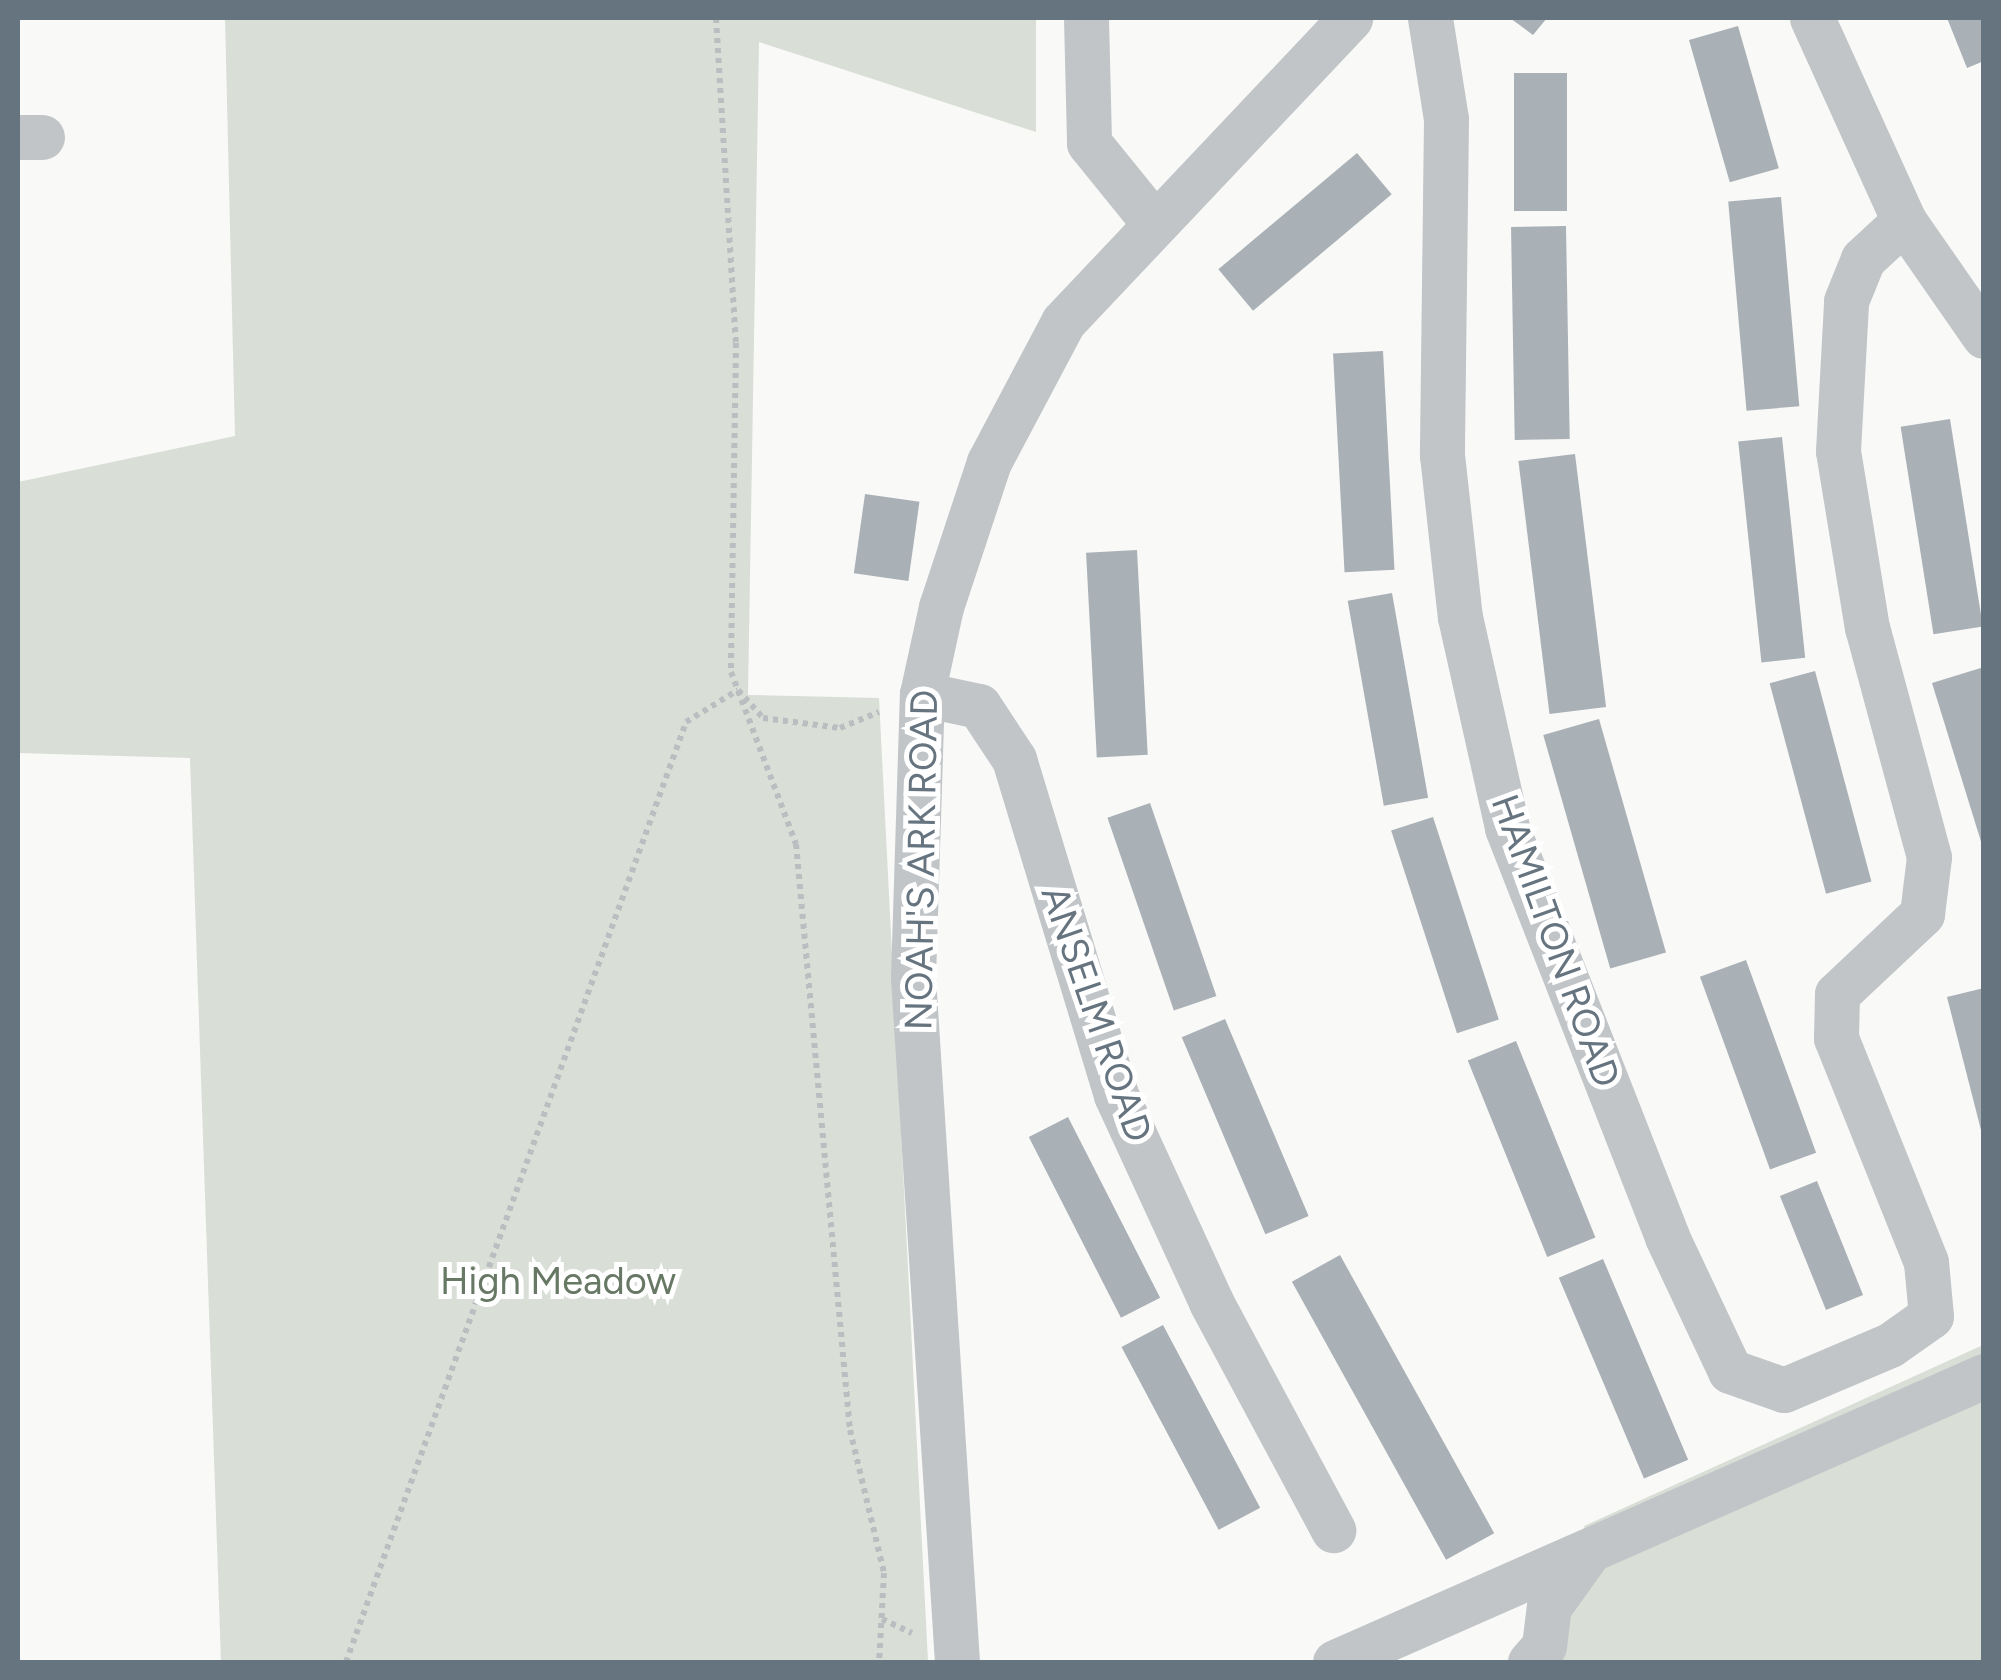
<!DOCTYPE html>
<style>
body{margin:0}
#map{position:relative;width:2001px;height:1680px;overflow:hidden;background:#f9f9f7;font-family:Figtree,sans-serif}
div>[style]{position:absolute}
.green>*{inset:0;background:#d9ded7}
.building>*{inset:0;background:#a9b0b6;transform-origin:0 0}
.path>*{height:6px;margin-top:-3px;transform-origin:0;background:repeating-linear-gradient(90deg,#bbbec0 0 5px,transparent 0 10px)}
.minor>*{height:45px;margin:-22.5px;padding:0 22.5px;transform-origin:22.5px;border-radius:22.5px;background:#c1c5c8}
span{translate:-50% -50%;white-space:nowrap;text-align:center;line-height:1.15;-webkit-text-stroke:10px #fff;paint-order:stroke}
.street-label{font-size:38px;color:#667480}
.park-label{font-size:38px;color:#677965}
.frame{position:absolute;inset:0;border:20px solid #667480;pointer-events:none}
</style>
<div id="map">
<div class="green">
<div style="clip-path:polygon(225px 18px,1036px 18px,1036px 132px,759px 42px,748px 695px,879px 698px,928px 1662px,221px 1662px,190px 758px,18px 753px,18px 482px,235px 436px)"></div>
<div style="clip-path:polygon(1983px 1345px,1983px 1662px,1530px 1662px,1590px 1549px,1584px 1526px)"></div>
</div>
<div class="building">
<div style="clip-path:polygon(1510px 18px,1547px 18px,1533px 35px)"></div>
<div style="clip-path:polygon(1947px 18px,1984px 18px,1984px 61px,1967px 68px)"></div>
<div style="left:1738px;top:26px;width:148px;height:51px;rotate:74deg"></div>
<div style="left:1567px;top:73px;width:138px;height:53px;rotate:90deg"></div>
<div style="left:1357px;top:153px;width:54px;height:181px;rotate:50deg"></div>
<div style="left:1781px;top:197px;width:210px;height:53px;rotate:85deg"></div>
<div style="left:1566px;top:226px;width:213px;height:55px;rotate:89deg"></div>
<div style="left:1383px;top:351px;width:219px;height:50px;rotate:87deg"></div>
<div style="left:1950px;top:419px;width:210px;height:50px;rotate:81deg"></div>
<div style="left:1782px;top:437px;width:222px;height:44px;rotate:84deg"></div>
<div style="left:1575px;top:454px;width:255px;height:57px;rotate:83deg"></div>
<div style="left:865px;top:494px;width:55px;height:80px;rotate:8deg"></div>
<div style="left:1137px;top:550px;width:205px;height:51px;rotate:87deg"></div>
<div style="left:1392px;top:593px;width:208px;height:45px;rotate:80deg"></div>
<div style="clip-path:polygon(1984px 667px,1984px 848px,1983px 848px,1932px 683px)"></div>
<div style="left:1815px;top:671px;width:218px;height:47px;rotate:75deg"></div>
<div style="left:1599px;top:719px;width:243px;height:58px;rotate:74deg"></div>
<div style="left:1150px;top:803px;width:204px;height:45px;rotate:71deg"></div>
<div style="left:1433px;top:817px;width:213px;height:44px;rotate:72deg"></div>
<div style="left:1746px;top:960px;width:205px;height:49px;rotate:70deg"></div>
<div style="clip-path:polygon(1984px 988px,1984px 1133px,1982px 1134px,1947px 997px)"></div>
<div style="left:1225px;top:1019px;width:214px;height:47px;rotate:67deg"></div>
<div style="left:1516px;top:1041px;width:212px;height:52px;rotate:68deg"></div>
<div style="left:1068px;top:1117px;width:203px;height:44px;rotate:63deg"></div>
<div style="left:1817px;top:1181px;width:123px;height:40px;rotate:68deg"></div>
<div style="left:1340px;top:1255px;width:318px;height:55px;rotate:61deg"></div>
<div style="left:1603px;top:1259px;width:218px;height:48px;rotate:67deg"></div>
<div style="left:1163px;top:1325px;width:207px;height:47px;rotate:62deg"></div>
</div>
<div class="path">
<div style="left:716px;top:18px;width:326px;rotate:86.5deg"></div>
<div style="left:736px;top:343px;width:329px;rotate:90.9deg"></div>
<div style="left:731px;top:672px;width:184px;rotate:69.3deg"></div>
<div style="left:796px;top:844px;width:588px;rotate:84.74deg"></div>
<div style="left:850px;top:1430px;width:147px;rotate:76.6deg"></div>
<div style="left:884px;top:1573px;width:89px;rotate:93.2deg"></div>
<div style="left:882px;top:1619px;width:33px;rotate:25deg"></div>
<div style="left:346px;top:1662px;width:1000px;rotate:-70.11deg"></div>
<div style="left:686px;top:722px;width:61px;rotate:-31.6deg"></div>
<div style="left:738px;top:690px;width:38px;rotate:48deg"></div>
<div style="left:763px;top:718px;width:78px;rotate:7.4deg"></div>
<div style="left:840px;top:728px;width:42px;rotate:-22.3deg"></div>
</div>
<div class="minor">
<div style="left:1086px;top:18px;width:125px;rotate:88.6deg"></div>
<div style="left:1089px;top:143px;width:102px;rotate:51deg"></div>
<div style="left:1430px;top:18px;width:102px;rotate:81deg"></div>
<div style="left:1446px;top:119px;width:336px;rotate:90.7deg"></div>
<div style="left:1442px;top:455px;width:163px;rotate:83.7deg"></div>
<div style="left:1460px;top:617px;width:216px;rotate:77.4deg"></div>
<div style="left:1507px;top:828px;width:439px;rotate:68.6deg"></div>
<div style="left:1667px;top:1237px;width:148px;rotate:64.8deg"></div>
<div style="left:1730px;top:1371px;width:57px;rotate:19.4deg"></div>
<div style="left:1784px;top:1390px;width:115px;rotate:-23deg"></div>
<div style="left:1890px;top:1345px;width:50px;rotate:-35.3deg"></div>
<div style="left:1931px;top:1316px;width:54px;rotate:-95.3deg"></div>
<div style="left:1926px;top:1262px;width:241px;rotate:-111.9deg"></div>
<div style="left:1836px;top:1038px;width:44px;rotate:-88.7deg"></div>
<div style="left:1837px;top:994px;width:117px;rotate:-43.3deg"></div>
<div style="left:1922px;top:914px;width:57px;rotate:-83deg"></div>
<div style="left:1929px;top:857px;width:237px;rotate:-105.1deg"></div>
<div style="left:1867px;top:628px;width:179px;rotate:-99.3deg"></div>
<div style="left:1838px;top:451px;width:150px;rotate:-86.9deg"></div>
<div style="left:1846px;top:301px;width:45px;rotate:-68deg"></div>
<div style="left:1863px;top:259px;width:56px;rotate:-42.8deg"></div>
<div style="left:1812px;top:18px;width:223px;rotate:65.6deg"></div>
<div style="left:1904px;top:221px;width:140px;rotate:55.2deg"></div>
<div style="left:18px;top:137px;width:24px"></div>
<div style="left:922px;top:694px;width:58px;rotate:11.9deg"></div>
<div style="left:979px;top:706px;width:64px;rotate:56.6deg"></div>
<div style="left:1014px;top:759px;width:351px;rotate:73.1deg"></div>
<div style="left:1116px;top:1095px;width:228px;rotate:65.3deg"></div>
<div style="left:1211px;top:1302px;width:259px;rotate:61.8deg"></div>
<div style="left:957px;top:1662px;width:686px;rotate:-93.68deg"></div>
<div style="left:913px;top:977px;width:283px;rotate:-88.2deg"></div>
<div style="left:922px;top:694px;width:89px;rotate:-77.7deg"></div>
<div style="left:941px;top:607px;width:153px;rotate:-71.7deg"></div>
<div style="left:989px;top:462px;width:158px;rotate:-62.1deg"></div>
<div style="left:1063px;top:322px;width:418px;rotate:-46.6deg"></div>
<div style="left:1335px;top:1662px;width:709px;rotate:-23.78deg"></div>
<div style="left:1530px;top:1662px;width:21px;rotate:-49deg"></div>
<div style="left:1544px;top:1646px;width:39px;rotate:-83deg"></div>
<div style="left:1549px;top:1607px;width:69px;rotate:-54.5deg"></div>
</div>
<div class="street-label">
<span style="left:922px;top:860px;rotate:-89deg">NOAH'S ARK ROAD</span>
<span style="left:1555px;top:941px;rotate:70deg">HAMILTON ROAD</span>
<span style="left:1096px;top:1014px;rotate:71deg">ANSELM ROAD</span>
</div>
<div class="park-label">
<span style="left:558px;top:1282px">High Meadow</span>
</div>
<div class="frame"></div>
</div>
